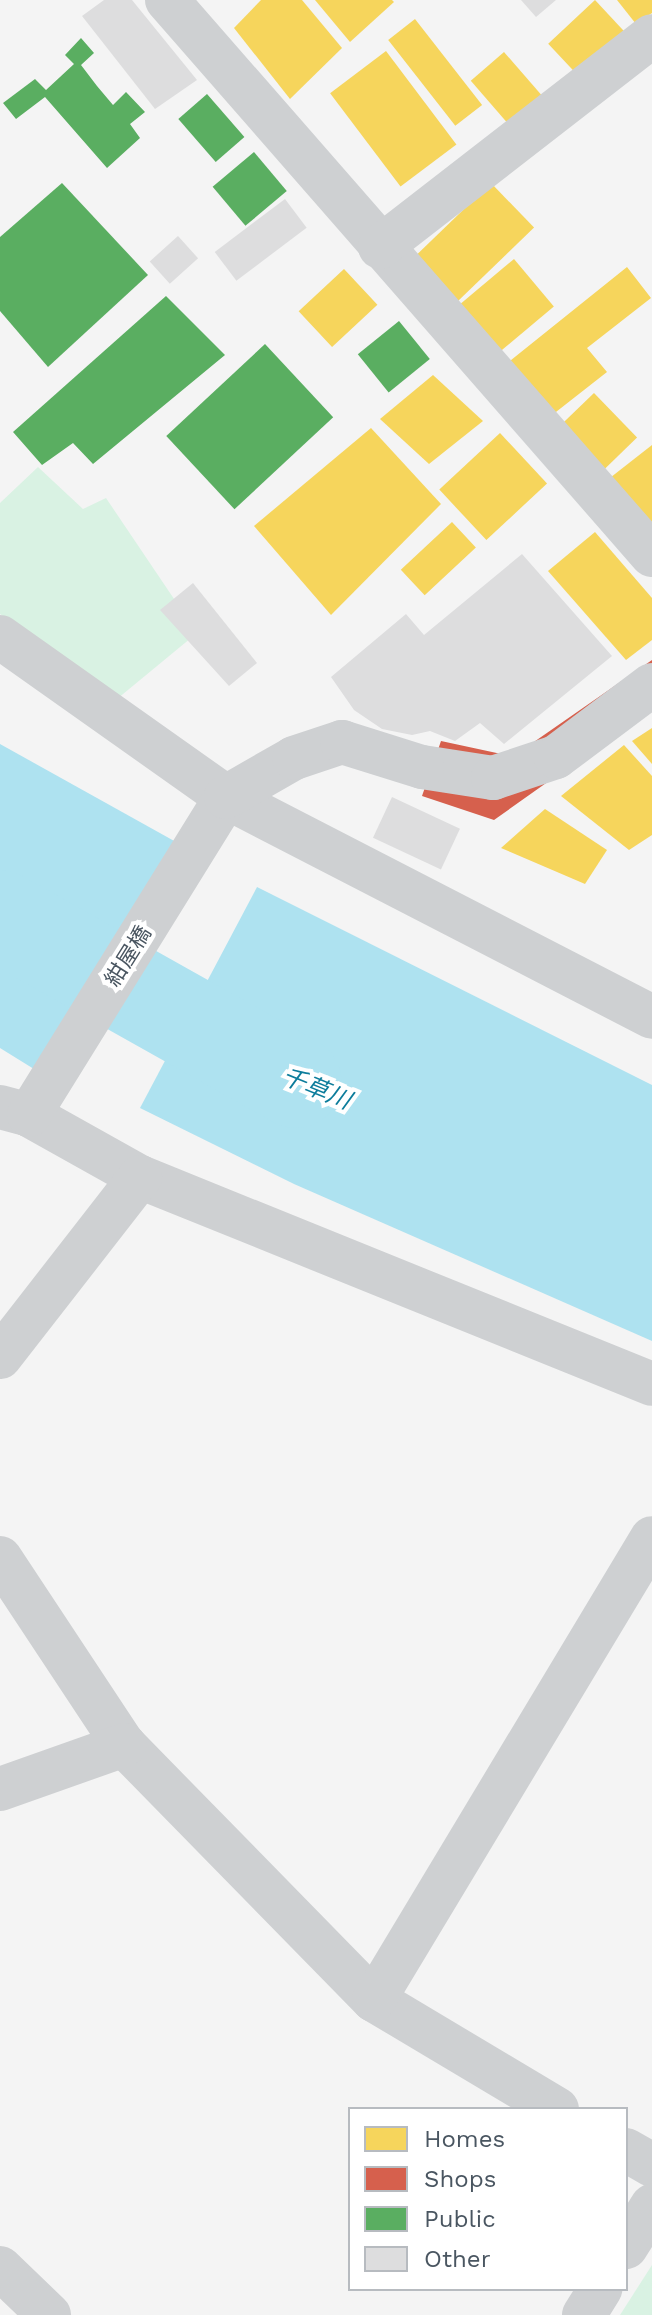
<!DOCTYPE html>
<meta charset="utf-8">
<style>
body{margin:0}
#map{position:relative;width:652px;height:2315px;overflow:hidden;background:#f4f4f4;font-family:"Work Sans","Noto Sans JP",sans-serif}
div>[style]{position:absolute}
.green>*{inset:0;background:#d9f2e3}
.water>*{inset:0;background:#aee2f0}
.homes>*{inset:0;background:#f6d55c;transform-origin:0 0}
.shops>*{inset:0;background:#d6604d}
.public>*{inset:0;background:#5aae61;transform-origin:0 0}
.river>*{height:92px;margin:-46px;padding:0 46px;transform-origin:46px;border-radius:46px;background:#aee2f0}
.building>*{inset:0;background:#ddddde;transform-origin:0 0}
.pedestrian>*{height:44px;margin:-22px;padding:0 22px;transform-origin:22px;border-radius:22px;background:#ced0d2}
.minor>*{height:44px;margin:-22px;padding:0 22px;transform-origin:22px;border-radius:22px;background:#ced0d2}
span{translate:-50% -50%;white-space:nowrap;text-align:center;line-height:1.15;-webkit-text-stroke:8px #fff;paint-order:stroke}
.street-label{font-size:22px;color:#4a5661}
.water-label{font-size:24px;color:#0c7c9b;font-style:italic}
.legend{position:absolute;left:348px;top:2107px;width:280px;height:184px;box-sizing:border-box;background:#fff;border:2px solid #b7bbc0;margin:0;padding:10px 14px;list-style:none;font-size:24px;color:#4a5661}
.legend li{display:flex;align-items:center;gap:16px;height:40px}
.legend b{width:40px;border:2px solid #b7bbc0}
</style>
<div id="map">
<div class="green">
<div style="clip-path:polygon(38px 467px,83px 509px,106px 498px,197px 633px,117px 699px,0 614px,0 503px)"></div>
<div style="clip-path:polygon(652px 2265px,652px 2315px,620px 2315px)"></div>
</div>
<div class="water">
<div style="clip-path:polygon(0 744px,185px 847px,42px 1074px,0 1048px)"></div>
<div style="clip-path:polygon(257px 887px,652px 1085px,652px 1341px,294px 1184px,140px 1108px)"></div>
</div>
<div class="homes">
<div style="clip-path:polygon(261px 0,302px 0,342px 48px,290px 99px,234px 28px)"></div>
<div style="clip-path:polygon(315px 0,392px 0,394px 2px,350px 42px)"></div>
<div style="left:595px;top:0;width:44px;height:64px;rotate:47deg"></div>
<div style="clip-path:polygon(617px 0,652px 0,652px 13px,636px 24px)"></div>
<div style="left:415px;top:19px;width:109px;height:34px;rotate:52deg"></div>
<div style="left:386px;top:51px;width:117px;height:70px;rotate:53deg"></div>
<div style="left:504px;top:52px;width:63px;height:44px;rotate:49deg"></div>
<div style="left:491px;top:183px;width:62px;height:110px;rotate:46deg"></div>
<div style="left:514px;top:259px;width:62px;height:81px;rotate:50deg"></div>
<div style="clip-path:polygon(627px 267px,651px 298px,587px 348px,607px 372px,547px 419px,501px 368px)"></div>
<div style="left:344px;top:269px;width:49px;height:62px;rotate:47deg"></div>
<div style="clip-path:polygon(433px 375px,483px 421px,429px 464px,380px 419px)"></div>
<div style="left:594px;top:393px;width:62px;height:58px;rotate:46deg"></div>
<div style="clip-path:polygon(371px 428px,441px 504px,331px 615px,254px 526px)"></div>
<div style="left:500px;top:433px;width:69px;height:83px;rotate:47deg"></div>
<div style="clip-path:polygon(652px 445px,652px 533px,606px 481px)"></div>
<div style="left:452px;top:522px;width:35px;height:70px;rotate:47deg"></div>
<div style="clip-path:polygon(595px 532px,652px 598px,652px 640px,626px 660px,548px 571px)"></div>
<div style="clip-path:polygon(652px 728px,652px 764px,632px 741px)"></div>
<div style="clip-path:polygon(624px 745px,652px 776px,652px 835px,629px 850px,561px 796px)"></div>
<div style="clip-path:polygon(545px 809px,607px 850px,585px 884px,501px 848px)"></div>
</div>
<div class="shops">
<div style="clip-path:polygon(652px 660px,652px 708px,494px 820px,422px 796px,441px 741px,506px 755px,531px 744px)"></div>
</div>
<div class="public">
<div style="clip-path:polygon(81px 38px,94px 53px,81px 65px,97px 86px,113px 105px,126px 92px,145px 112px,130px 124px,140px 138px,107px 168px,45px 97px,16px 119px,3px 103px,35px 79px,46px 90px,74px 64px,65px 55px)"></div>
<div style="left:207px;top:94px;width:57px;height:38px;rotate:49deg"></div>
<div style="left:254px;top:152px;width:51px;height:54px;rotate:50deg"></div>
<div style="clip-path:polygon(62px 183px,148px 275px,48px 367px,0 311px,0 237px)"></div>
<div style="clip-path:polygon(166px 296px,225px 355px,93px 464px,73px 443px,42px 465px,13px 432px)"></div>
<div style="left:399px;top:321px;width:49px;height:53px;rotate:51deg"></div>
<div style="left:265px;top:344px;width:100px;height:135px;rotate:47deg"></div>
</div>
<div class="river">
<div style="left:0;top:916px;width:339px;rotate:29.3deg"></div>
</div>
<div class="building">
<div style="clip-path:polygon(104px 0,132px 0,197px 80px,155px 109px,82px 16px)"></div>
<div style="clip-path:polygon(521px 0,556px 0,536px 17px)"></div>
<div style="left:285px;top:199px;width:36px;height:88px;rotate:53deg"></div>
<div style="left:178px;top:236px;width:30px;height:38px;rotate:48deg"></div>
<div style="clip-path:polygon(522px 554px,612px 656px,504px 744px,480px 723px,455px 741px,430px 731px,412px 735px,382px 729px,354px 710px,331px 677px,406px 614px,424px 635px)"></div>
<div style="clip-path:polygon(193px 583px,257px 663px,229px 686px,160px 610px)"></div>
<div style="left:392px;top:797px;width:75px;height:45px;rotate:25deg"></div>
</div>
<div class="pedestrian">
<div style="left:422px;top:767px;width:72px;rotate:8.8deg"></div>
<div style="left:493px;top:778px;width:66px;rotate:-18.4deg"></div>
<div style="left:556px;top:757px;width:120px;rotate:-36.9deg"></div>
</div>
<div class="minor">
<div style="left:167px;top:0;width:737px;rotate:48.85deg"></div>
<div style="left:380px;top:247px;width:344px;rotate:-37.8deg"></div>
<div style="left:0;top:637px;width:277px;rotate:35.3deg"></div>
<div style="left:226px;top:797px;width:479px;rotate:27.3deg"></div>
<div style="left:0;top:1107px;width:30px;rotate:15deg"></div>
<div style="left:29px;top:1115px;width:127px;rotate:29.2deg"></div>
<div style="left:140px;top:1177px;width:552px;rotate:22.01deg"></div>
<div style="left:29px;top:1115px;width:374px;rotate:-58.2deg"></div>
<div style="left:226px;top:797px;width:78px;rotate:-29.8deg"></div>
<div style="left:294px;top:758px;width:51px;rotate:-18.4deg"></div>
<div style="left:342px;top:742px;width:84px;rotate:17.4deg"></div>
<div style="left:0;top:1357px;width:228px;rotate:-52.1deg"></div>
<div style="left:0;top:1558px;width:224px;rotate:56.5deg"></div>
<div style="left:124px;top:1745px;width:357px;rotate:45.6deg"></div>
<div style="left:374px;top:2000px;width:213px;rotate:30.8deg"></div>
<div style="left:0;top:1789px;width:132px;rotate:-19.5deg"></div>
<div style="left:374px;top:2000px;width:539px;rotate:-58.96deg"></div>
<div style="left:626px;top:2150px;width:30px;rotate:30deg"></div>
<div style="left:626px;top:2247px;width:49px;rotate:-57.6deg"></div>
<div style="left:0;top:2268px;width:68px;rotate:43.8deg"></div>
<div style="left:584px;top:2315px;width:31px;rotate:-58deg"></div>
</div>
<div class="street-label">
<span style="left:128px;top:956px;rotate:-58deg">紺屋橋</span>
</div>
<div class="water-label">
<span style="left:316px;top:1089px;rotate:22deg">千草川</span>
</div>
<ul class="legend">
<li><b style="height:22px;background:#f6d55c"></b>Homes</li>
<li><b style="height:22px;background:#d6604d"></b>Shops</li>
<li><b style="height:22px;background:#5aae61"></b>Public</li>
<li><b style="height:22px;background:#ddddde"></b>Other</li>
</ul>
</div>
